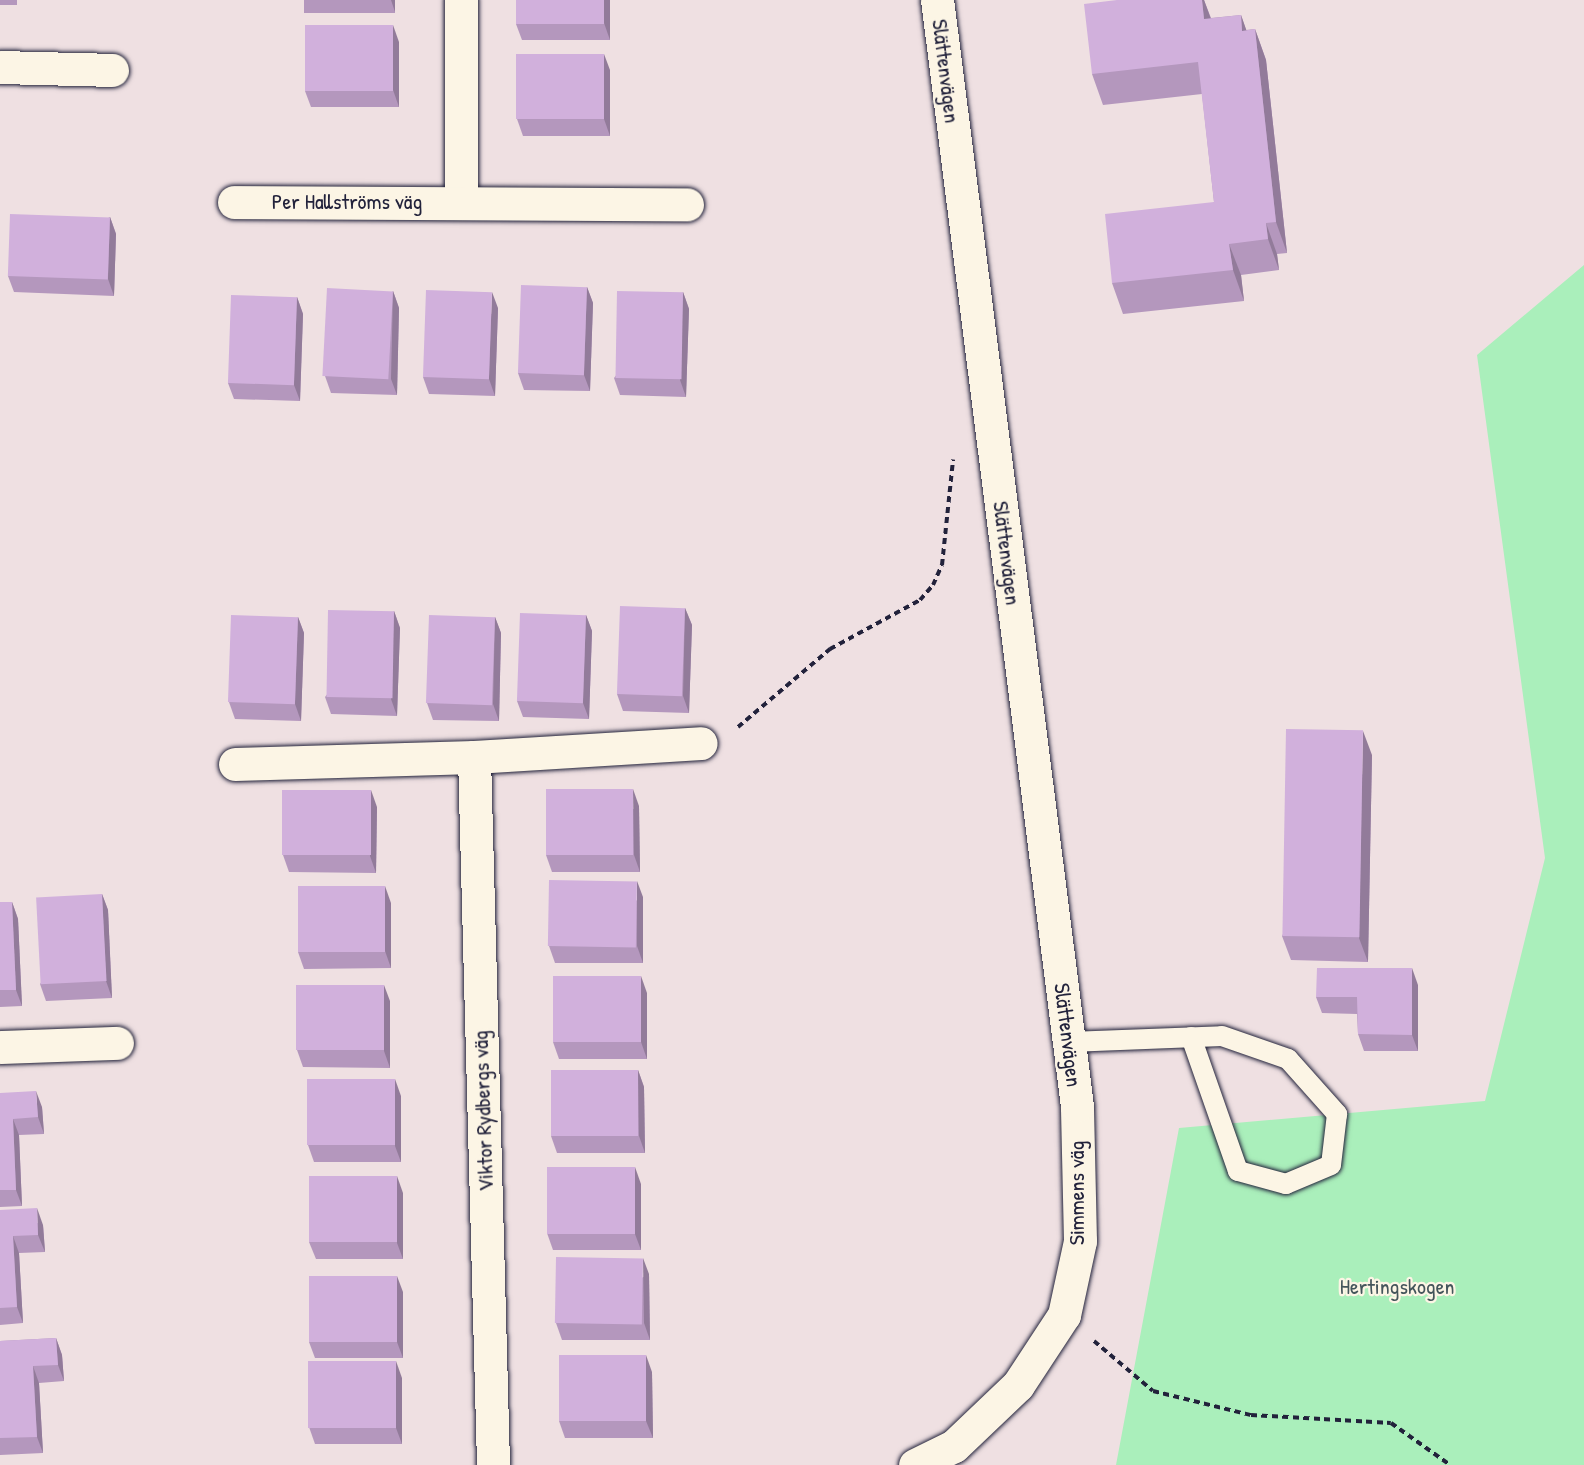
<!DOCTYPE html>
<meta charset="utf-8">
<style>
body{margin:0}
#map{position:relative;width:1584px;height:1465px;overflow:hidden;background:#efe0e2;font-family:"Patrick Hand",sans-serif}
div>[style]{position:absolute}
.green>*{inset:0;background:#aaefbb}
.path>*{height:4px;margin-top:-2px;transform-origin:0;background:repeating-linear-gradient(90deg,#22223b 0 6px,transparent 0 10.5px)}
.roads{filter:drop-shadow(0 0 2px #22223b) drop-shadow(0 0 2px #22223b)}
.lane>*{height:20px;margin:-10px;padding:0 10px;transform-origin:10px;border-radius:10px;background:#fcf5e5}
.street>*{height:33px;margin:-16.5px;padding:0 16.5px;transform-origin:16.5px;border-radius:16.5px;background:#fcf5e5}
.wall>*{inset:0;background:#b497bd;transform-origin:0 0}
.shaded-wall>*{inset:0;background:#927b9a}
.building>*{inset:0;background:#d1b0dc;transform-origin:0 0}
span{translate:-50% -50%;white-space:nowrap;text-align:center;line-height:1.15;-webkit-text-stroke:4.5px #fcf5e5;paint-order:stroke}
.street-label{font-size:22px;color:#22223b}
.park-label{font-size:22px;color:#44555b}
</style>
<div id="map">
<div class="green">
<div style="clip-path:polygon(1584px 265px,1584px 1465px,1116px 1465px,1179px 1128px,1485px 1101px,1545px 858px,1477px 355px)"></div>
</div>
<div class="path">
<div style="left:738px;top:727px;width:121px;rotate:-40.3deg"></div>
<div style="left:830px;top:649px;width:102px;rotate:-28.6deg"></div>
<div style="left:920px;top:600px;width:20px;rotate:-49deg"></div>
<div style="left:933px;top:585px;width:22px;rotate:-66deg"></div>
<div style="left:942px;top:565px;width:106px;rotate:-84deg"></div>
<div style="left:1094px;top:1341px;width:77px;rotate:40.3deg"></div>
<div style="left:1153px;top:1391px;width:101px;rotate:13.8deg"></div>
<div style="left:1251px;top:1415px;width:140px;rotate:3.3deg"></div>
<div style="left:1391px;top:1423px;width:72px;rotate:35.4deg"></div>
</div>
<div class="roads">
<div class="lane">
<div style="left:1069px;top:1042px;width:153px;rotate:-2.2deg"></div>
<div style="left:1222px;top:1036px;width:70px;rotate:19.2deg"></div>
<div style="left:1288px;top:1059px;width:74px;rotate:48.3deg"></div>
<div style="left:1337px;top:1114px;width:51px;rotate:96.7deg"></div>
<div style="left:1331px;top:1165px;width:49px;rotate:157.1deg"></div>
<div style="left:1286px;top:1184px;width:50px;rotate:-164.8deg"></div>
<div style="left:1238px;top:1171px;width:142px;rotate:-109.3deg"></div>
</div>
<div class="street">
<div style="left:461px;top:0;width:203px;rotate:90deg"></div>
<div style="left:0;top:67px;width:112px;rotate:1.5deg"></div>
<div style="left:234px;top:202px;width:453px;rotate:0.3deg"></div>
<div style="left:474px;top:757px;width:708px;rotate:88.46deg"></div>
<div style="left:235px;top:764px;width:239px;rotate:-1.7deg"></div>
<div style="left:474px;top:757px;width:227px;rotate:-3.5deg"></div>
<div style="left:0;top:1047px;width:117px;rotate:-2deg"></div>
<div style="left:915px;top:1465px;width:43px;rotate:-26deg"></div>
<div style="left:954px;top:1446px;width:88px;rotate:-43.6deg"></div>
<div style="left:1018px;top:1385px;width:84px;rotate:-56.7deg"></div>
<div style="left:1064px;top:1315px;width:76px;rotate:-77.8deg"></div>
<div style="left:1080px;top:1241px;width:135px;rotate:-91.3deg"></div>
<div style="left:1077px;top:1106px;width:1115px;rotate:-97.21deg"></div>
</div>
</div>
<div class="wall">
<div style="left:0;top:0;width:17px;height:5px"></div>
<div style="left:304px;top:0;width:91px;height:13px"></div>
<div style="clip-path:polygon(516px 0,610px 0,610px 40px,522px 40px,516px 24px)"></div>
<div style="clip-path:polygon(1117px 0,1204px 0,1211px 18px,1241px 15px,1246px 30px,1255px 29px,1266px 60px,1287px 253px,1277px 254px,1279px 270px,1241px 275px,1244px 301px,1123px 314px,1112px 283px,1214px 202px,1202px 94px,1103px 105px,1092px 74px)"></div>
<div style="clip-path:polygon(399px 42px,399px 107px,311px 107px,305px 91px)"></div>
<div style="clip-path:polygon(610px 70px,610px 136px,523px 136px,517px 119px)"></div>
<div style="clip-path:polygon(110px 217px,116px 234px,114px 296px,14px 292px,8px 276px)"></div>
<div style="clip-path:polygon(587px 287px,593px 303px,590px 391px,524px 390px,518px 373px)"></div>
<div style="clip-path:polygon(393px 291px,399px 308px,397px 395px,331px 393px,325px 376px)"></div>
<div style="clip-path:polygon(683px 292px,689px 309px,686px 397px,620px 395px,614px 378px)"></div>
<div style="clip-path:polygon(297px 297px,303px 314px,300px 401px,234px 399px,228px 383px)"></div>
<div style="clip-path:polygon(498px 308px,495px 396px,429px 394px,423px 377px)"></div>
<div style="clip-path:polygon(685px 608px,692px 625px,689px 713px,623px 711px,617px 694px)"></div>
<div style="clip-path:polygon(394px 611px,400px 628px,397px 716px,331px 714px,325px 697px)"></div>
<div style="clip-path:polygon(586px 615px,592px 631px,589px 719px,523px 717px,517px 701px)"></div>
<div style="clip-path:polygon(298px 617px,304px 633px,301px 721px,235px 719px,229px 702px)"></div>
<div style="clip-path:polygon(495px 617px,501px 633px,499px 721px,433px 720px,427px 703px)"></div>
<div style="clip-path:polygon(1372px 755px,1368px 962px,1291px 960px,1282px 936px)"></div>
<div style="clip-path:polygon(639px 806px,640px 872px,552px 872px,546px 855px)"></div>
<div style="clip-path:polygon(377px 807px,376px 873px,289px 872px,283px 855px)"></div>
<div style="clip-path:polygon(102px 894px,108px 910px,112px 998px,46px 1001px,40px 984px)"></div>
<div style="clip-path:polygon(643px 897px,643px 963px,555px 963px,549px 946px)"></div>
<div style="clip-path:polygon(0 902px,12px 902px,18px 919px,22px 1006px,0 1007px)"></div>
<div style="clip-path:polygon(391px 903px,391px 968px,304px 969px,298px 952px)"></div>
<div style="clip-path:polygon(1418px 985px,1418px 1051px,1364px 1051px,1358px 1034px,1357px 1014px,1322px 1013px,1316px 997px)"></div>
<div style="clip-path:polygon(647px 993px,647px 1059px,559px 1059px,553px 1042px)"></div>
<div style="clip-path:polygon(390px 1001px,390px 1068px,303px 1067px,297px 1050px)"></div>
<div style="clip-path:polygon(638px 1070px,644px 1087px,645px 1153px,557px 1153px,551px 1136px)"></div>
<div style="clip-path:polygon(0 1093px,42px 1107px,44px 1134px,19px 1135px,22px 1206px,0 1207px)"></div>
<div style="clip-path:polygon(401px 1096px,401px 1162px,314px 1162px,308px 1145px)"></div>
<div style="clip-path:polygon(641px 1184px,641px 1250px,553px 1250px,547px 1233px)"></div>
<div style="clip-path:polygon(403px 1193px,403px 1259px,316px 1259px,309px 1242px)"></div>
<div style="clip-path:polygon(0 1210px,43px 1225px,45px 1252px,19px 1253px,23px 1323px,0 1325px)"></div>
<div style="clip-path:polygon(649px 1274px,650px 1340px,562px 1340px,556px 1323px)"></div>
<div style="clip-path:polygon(403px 1292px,403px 1358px,315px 1358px,309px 1342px)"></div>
<div style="clip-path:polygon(56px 1338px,62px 1355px,64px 1381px,39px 1383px,43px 1453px,0 1455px,0 1341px)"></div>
<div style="clip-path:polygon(652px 1372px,653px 1438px,565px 1438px,559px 1421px)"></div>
<div style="clip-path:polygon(402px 1378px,402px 1444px,315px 1444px,309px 1427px)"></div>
</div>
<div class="shaded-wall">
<div style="clip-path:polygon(391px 0,395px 0,395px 12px)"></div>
<div style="clip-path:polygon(604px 0,610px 0,610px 40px,604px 23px)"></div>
<div style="clip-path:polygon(1202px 0,1204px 0,1212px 22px,1204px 19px)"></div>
<div style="clip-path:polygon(1241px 15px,1252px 46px,1242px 31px)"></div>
<div style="clip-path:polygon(393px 25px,399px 42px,399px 107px,393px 90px)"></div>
<div style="clip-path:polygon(1255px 29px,1266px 60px,1287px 253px,1276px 222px)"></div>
<div style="clip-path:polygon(604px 54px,610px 70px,610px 136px,604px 119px)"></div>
<div style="clip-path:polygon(110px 217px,116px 234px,114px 296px,108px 279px)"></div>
<div style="clip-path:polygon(1266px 223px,1277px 254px,1279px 270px,1268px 239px)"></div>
<div style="clip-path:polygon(1229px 244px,1241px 275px,1244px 301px,1233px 270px)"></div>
<div style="clip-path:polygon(587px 287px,593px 303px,590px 391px,584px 375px)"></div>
<div style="clip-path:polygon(393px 291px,399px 308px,397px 395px,391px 379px)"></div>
<div style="clip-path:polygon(492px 292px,498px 308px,495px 396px,489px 379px)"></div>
<div style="clip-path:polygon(683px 292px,689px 309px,686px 397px,680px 380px)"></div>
<div style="clip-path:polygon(297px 297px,303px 314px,300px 401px,294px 385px)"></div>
<div style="clip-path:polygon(685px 608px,692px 625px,689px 713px,683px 696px)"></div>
<div style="clip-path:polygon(394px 611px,400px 628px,397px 716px,391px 699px)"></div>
<div style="clip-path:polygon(586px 615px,592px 631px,589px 719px,583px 703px)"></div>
<div style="clip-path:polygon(298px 617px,304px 633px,301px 721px,295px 704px)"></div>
<div style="clip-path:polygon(495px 617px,501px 633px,499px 721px,493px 704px)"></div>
<div style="clip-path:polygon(1363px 731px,1372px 755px,1368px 962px,1359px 938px)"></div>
<div style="clip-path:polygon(633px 789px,639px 806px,640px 872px,634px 855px)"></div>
<div style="clip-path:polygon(371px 790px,377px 807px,376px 873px,370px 856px)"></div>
<div style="clip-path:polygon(637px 881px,643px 897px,643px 963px,637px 946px)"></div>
<div style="clip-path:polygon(385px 886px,391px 903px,391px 968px,385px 951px)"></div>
<div style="clip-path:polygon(102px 894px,108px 910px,112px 998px,106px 981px)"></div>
<div style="clip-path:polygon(12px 902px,18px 919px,22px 1006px,16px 990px)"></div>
<div style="clip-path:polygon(1412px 968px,1418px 985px,1418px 1051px,1412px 1035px)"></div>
<div style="clip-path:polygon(641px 976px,647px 993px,647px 1059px,641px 1042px)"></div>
<div style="clip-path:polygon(384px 985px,390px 1001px,390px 1068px,384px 1051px)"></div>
<div style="clip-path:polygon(638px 1070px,644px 1087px,645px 1153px,639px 1136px)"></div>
<div style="clip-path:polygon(395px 1079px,401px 1096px,401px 1162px,395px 1146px)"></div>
<div style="clip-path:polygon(36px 1091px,42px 1107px,44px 1134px,38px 1117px)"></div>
<div style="clip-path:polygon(13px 1119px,19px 1135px,22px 1206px,16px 1190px)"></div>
<div style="clip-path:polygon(635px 1167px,641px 1184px,641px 1250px,635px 1234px)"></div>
<div style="clip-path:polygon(397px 1176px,403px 1193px,403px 1259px,397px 1243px)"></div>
<div style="clip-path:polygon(37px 1208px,43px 1225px,45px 1252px,38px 1235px)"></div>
<div style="clip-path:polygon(13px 1236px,19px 1253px,23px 1323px,17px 1307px)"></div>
<div style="clip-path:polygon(643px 1258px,649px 1274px,650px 1340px,644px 1323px)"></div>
<div style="clip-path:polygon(397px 1276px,403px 1292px,403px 1358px,397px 1342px)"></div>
<div style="clip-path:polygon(56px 1338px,62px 1355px,64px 1381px,58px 1365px)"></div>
<div style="clip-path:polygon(646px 1355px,652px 1372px,653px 1438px,646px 1421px)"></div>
<div style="clip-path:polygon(396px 1361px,402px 1378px,402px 1444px,396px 1428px)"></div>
<div style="clip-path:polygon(33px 1366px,39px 1383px,43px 1453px,37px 1437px)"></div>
</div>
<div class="building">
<div style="left:516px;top:0;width:88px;height:24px"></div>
<div style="clip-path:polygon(1117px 0,1202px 0,1204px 19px,1241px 15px,1242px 31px,1255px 29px,1276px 222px,1266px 223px,1268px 239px,1229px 244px,1233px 270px,1112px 283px,1105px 214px,1214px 202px,1198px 62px,1092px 74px,1084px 4px)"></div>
<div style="left:305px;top:25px;width:88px;height:66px"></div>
<div style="left:516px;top:54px;width:88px;height:65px"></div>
<div style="left:10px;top:214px;width:100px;height:62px;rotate:2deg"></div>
<div style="left:521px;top:285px;width:66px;height:88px;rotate:2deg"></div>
<div style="left:327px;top:288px;width:66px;height:88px;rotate:3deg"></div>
<div style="left:426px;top:290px;width:66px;height:87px;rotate:2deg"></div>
<div style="left:617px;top:291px;width:66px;height:87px;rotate:1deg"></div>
<div style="left:231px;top:295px;width:66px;height:88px;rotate:2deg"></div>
<div style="left:620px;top:606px;width:65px;height:88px;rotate:2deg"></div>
<div style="left:328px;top:610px;width:66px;height:87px;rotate:1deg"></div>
<div style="left:520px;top:613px;width:66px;height:88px;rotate:2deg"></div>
<div style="left:231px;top:615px;width:67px;height:87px;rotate:2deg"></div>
<div style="left:429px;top:615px;width:66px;height:88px;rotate:2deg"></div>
<div style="left:1286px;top:729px;width:77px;height:207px;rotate:1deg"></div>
<div style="left:546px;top:789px;width:87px;height:66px"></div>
<div style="left:282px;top:790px;width:89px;height:65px"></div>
<div style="left:549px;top:880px;width:88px;height:66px;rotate:1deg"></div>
<div style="left:298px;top:886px;width:87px;height:66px"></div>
<div style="left:102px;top:894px;width:87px;height:66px;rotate:87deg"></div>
<div style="clip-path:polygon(0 902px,12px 902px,16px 990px,0 990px)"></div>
<div style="clip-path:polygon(1317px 968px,1412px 968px,1412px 1035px,1358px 1034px,1357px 997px,1316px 997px)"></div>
<div style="left:553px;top:976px;width:88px;height:66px"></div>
<div style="left:296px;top:985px;width:88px;height:65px"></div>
<div style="left:551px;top:1070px;width:87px;height:66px"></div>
<div style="left:307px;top:1079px;width:88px;height:66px"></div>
<div style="clip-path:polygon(36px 1091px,38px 1117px,13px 1119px,16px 1190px,0 1190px,0 1093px)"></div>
<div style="left:635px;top:1167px;width:67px;height:88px;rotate:90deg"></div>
<div style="left:309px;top:1176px;width:88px;height:66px"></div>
<div style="clip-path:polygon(37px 1208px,38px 1235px,13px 1236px,17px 1307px,0 1308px,0 1210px)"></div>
<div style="left:556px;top:1257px;width:87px;height:66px;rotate:1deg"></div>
<div style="left:309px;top:1276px;width:88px;height:66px"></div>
<div style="clip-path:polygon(56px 1338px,58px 1365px,33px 1366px,37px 1437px,0 1438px,0 1341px)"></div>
<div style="left:559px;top:1355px;width:87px;height:66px"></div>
<div style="left:396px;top:1361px;width:67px;height:88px;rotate:90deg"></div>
</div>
<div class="street-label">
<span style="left:946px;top:71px;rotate:83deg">Slättenvägen</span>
<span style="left:347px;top:202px">Per Hallströms väg</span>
<span style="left:1007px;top:553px;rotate:83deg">Slättenvägen</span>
<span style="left:1068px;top:1035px;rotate:83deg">Slättenvägen</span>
<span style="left:483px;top:1111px;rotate:-92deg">Viktor Rydbergs väg</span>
<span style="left:1077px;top:1193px;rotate:-90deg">Simmens väg</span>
</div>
<div class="park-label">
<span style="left:1397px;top:1287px">Hertingskogen</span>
</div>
</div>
